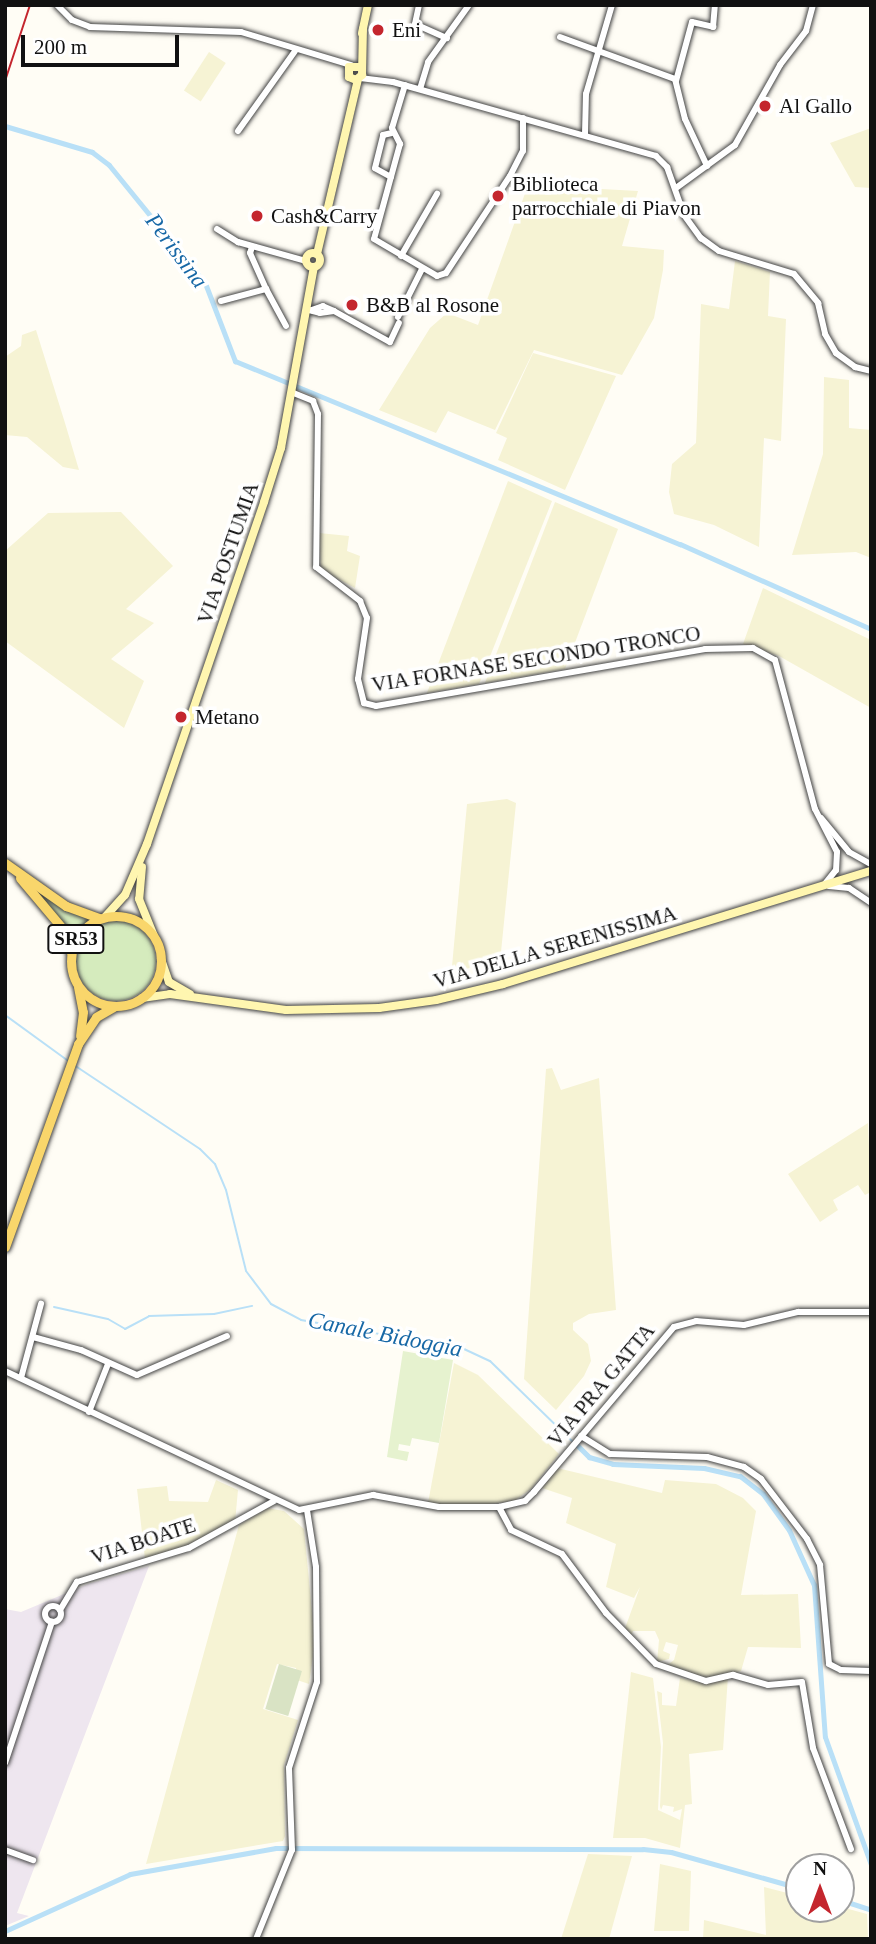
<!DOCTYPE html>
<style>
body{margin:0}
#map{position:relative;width:876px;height:1944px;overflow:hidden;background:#fffdf5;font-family:Georgia,serif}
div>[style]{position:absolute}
.industrial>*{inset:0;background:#eee6ef}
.farmland>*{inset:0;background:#f6f3d4;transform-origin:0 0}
.green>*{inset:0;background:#d5ebbd}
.round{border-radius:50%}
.cemetery>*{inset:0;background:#d9e3c4;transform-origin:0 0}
.pitch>*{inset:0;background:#e6f2cf}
.stream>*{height:2px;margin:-1px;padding:0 1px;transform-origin:1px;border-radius:1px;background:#b9e0f7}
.canal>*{height:5px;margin:-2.5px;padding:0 2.5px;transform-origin:2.5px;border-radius:2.5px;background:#b9e0f7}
.roads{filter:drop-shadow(0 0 2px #444) drop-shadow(0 0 2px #444)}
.street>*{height:6px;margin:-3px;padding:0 3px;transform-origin:3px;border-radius:3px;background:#fff}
.street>.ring{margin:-3px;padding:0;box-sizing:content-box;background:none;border:6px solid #fff;border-radius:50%}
.secondary>*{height:8px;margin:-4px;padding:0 4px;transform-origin:4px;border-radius:4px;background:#fff6b0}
.secondary>.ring{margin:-4px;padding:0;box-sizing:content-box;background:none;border:8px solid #fff6b0;border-radius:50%}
.primary>*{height:9px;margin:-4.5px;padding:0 4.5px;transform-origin:4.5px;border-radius:4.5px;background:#f9d66b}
.primary>.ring{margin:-4.5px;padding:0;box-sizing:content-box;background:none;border:9px solid #f9d66b;border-radius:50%}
.rail>*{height:2px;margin:-1px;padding:0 1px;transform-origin:1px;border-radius:1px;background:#c4262e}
.dots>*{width:19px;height:19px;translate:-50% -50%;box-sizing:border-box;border:4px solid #fff;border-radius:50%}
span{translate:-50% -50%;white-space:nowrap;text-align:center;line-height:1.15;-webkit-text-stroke:7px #fff;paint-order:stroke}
.shield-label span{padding:2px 5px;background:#fff;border:2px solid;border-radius:5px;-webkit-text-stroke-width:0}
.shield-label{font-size:19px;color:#111;font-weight:700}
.poi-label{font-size:21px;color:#111}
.left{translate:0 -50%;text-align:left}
.street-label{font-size:21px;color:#111}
.water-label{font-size:23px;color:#1768a6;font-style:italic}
.frame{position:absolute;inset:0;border:7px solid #111;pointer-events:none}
.north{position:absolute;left:785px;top:1853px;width:70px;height:70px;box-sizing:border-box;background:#fff;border:2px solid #a0a0a0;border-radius:50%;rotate:0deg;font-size:19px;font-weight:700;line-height:28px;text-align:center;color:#111}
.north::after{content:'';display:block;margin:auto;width:24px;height:32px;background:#c4262e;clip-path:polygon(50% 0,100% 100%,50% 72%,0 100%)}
.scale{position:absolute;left:21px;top:35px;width:158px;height:32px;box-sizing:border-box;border:4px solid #111;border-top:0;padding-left:9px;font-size:21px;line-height:24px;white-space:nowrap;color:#111;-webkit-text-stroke:5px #fff;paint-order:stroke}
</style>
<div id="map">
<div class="industrial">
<div style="clip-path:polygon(149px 1566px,17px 1913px,29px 1916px,5px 1926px,5px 1609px,21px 1612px,88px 1584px)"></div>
</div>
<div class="farmland">
<div style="left:209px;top:52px;width:20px;height:46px;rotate:33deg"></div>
<div style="clip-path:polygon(871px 128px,871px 188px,855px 187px,830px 143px)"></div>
<div style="clip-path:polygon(528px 185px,638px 191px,622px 246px,664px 250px,663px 270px,654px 318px,622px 375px,534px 350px,495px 430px,448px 411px,436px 433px,379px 410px,430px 328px,447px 313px,478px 325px)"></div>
<div style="clip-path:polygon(735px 261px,770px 272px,768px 316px,786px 319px,781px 441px,764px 438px,759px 547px,714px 525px,674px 514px,669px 492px,672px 464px,696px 443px,701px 304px,729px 309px)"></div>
<div style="clip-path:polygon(36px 330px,65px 423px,79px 470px,63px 467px,27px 437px,5px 435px,5px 357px,21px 346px,22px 335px)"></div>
<div style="clip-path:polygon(533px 353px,616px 376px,565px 490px,498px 460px,507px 438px,496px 433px)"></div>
<div style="clip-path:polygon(824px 377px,849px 380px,849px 428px,871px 430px,871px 558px,856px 552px,792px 555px,823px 454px)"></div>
<div style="clip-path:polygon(508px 481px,552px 501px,479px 684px,427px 693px)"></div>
<div style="clip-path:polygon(555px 502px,618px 529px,565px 669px,485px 683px)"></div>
<div style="clip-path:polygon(121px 512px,173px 566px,126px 609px,154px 623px,111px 659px,144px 681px,124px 728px,5px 641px,5px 551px,48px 513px)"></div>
<div style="clip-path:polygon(319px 533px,349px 536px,347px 551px,360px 556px,355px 588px,321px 570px)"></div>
<div style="clip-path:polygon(763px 588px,871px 640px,871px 708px,779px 656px,743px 644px)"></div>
<div style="clip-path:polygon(507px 799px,516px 803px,501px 952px,451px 977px,467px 804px)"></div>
<div style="clip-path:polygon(552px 1068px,561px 1090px,599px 1078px,616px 1310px,589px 1314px,573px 1323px,573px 1330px,588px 1344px,591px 1361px,584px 1376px,556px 1410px,524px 1379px,546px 1069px)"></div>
<div style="clip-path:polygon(868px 1123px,871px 1192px,865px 1195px,858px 1185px,833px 1200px,838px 1210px,820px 1222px,788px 1174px)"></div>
<div style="clip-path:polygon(454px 1363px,478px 1375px,559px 1454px,531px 1489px,514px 1501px,455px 1508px,428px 1503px)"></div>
<div style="clip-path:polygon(557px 1468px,662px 1493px,665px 1480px,716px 1484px,743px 1498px,756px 1511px,741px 1595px,798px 1594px,801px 1648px,748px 1647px,741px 1671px,711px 1679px,695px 1680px,662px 1669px,674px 1660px,678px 1645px,666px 1642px,663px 1651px,670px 1654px,669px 1659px,657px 1662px,659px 1640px,655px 1631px,633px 1631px,631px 1636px,624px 1631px,640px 1587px,634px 1598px,606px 1587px,616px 1544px,566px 1523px,572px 1498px,542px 1488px)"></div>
<div style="clip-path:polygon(216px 1480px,238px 1490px,235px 1522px,180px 1550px,145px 1559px,137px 1489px,167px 1486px,169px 1501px,208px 1502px)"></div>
<div style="clip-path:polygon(267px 1508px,284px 1511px,304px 1529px,315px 1642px,309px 1684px,297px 1680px,296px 1668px,277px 1664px,263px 1709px,298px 1720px,284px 1765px,285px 1836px,283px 1841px,146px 1864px,239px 1525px)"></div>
<div style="clip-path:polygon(631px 1672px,653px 1678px,661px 1747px,658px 1810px,680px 1820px,682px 1809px,673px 1812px,674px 1807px,663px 1805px,661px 1810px,660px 1806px,663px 1743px,657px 1691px,662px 1693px,662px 1705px,676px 1706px,680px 1678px,705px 1683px,728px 1676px,723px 1750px,689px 1754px,692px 1804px,685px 1805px,680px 1848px,645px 1838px,613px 1838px)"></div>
<div style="clip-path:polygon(588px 1854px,632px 1856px,609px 1939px,561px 1939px)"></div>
<div style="clip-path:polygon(660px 1864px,691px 1871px,689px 1931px,654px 1931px)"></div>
<div style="clip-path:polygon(764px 1887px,799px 1896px,799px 1909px,841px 1907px,867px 1914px,868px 1939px,703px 1939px,704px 1920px,766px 1935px)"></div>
</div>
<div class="green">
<div style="clip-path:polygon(26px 881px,90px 919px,71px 939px)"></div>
<div class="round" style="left:76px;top:921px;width:80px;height:80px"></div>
</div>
<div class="cemetery">
<div style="left:279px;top:1664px;width:24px;height:47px;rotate:17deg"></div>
</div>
<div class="pitch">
<div style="clip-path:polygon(403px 1351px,453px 1360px,439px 1443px,412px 1438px,410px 1446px,399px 1444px,398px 1450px,409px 1452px,407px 1461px,387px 1457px)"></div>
</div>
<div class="stream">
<div style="left:5px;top:1015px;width:77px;rotate:36deg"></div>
<div style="left:74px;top:1065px;width:151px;rotate:33.7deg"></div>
<div style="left:200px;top:1149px;width:21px;rotate:45deg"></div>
<div style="left:215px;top:1164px;width:28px;rotate:67deg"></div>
<div style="left:226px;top:1190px;width:83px;rotate:76.1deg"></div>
<div style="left:246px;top:1271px;width:41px;rotate:52.9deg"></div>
<div style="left:271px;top:1304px;width:34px;rotate:28deg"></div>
<div style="left:301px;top:1320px;width:166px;rotate:10.1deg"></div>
<div style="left:464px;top:1349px;width:29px;rotate:25deg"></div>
<div style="left:490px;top:1361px;width:116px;rotate:44.3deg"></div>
<div style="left:54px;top:1307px;width:55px;rotate:12.5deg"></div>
<div style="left:108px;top:1319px;width:20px;rotate:30deg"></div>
<div style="left:125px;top:1329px;width:27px;rotate:-28deg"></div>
<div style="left:149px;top:1316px;width:65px;rotate:-1.8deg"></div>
<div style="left:214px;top:1314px;width:39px;rotate:-12deg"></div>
</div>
<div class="canal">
<div style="left:5px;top:126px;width:91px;rotate:16.6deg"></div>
<div style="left:92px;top:152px;width:21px;rotate:37deg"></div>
<div style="left:109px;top:165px;width:152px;rotate:50.9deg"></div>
<div style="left:205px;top:283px;width:84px;rotate:69deg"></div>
<div style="left:235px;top:361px;width:481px;rotate:22.4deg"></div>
<div style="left:680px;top:544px;width:209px;rotate:24deg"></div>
<div style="left:575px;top:1443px;width:20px;rotate:45deg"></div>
<div style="left:589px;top:1457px;width:25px;rotate:16deg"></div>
<div style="left:613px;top:1464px;width:91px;rotate:2.5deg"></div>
<div style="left:704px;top:1468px;width:37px;rotate:13deg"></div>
<div style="left:740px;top:1476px;width:29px;rotate:38deg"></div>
<div style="left:763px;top:1494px;width:44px;rotate:54.2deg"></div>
<div style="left:789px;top:1530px;width:60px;rotate:65.6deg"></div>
<div style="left:814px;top:1585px;width:152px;rotate:85.9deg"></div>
<div style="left:825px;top:1737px;width:136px;rotate:70.2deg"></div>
<div style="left:841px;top:1900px;width:32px;rotate:18deg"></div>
<div style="left:5px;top:1931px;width:137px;rotate:-24.5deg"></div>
<div style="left:130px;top:1874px;width:148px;rotate:-10.1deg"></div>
<div style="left:276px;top:1848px;width:367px;rotate:0.2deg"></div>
<div style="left:643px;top:1849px;width:28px;rotate:6deg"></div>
<div style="left:671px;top:1852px;width:133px;rotate:15.7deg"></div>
</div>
<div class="roads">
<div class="street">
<div style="left:57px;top:5px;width:21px;rotate:45deg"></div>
<div style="left:72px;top:20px;width:19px;rotate:21deg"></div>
<div style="left:90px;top:27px;width:151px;rotate:1.9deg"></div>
<div style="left:241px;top:32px;width:115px;rotate:16.7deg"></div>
<div style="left:419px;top:5px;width:19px;rotate:102deg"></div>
<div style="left:415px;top:24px;width:35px;rotate:24deg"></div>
<div style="left:560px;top:37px;width:122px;rotate:20.1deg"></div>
<div style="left:675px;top:79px;width:41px;rotate:76deg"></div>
<div style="left:685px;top:119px;width:52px;rotate:64.9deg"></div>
<div style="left:360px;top:78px;width:33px;rotate:7deg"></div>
<div style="left:393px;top:82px;width:273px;rotate:15.7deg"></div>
<div style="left:656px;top:156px;width:16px;rotate:45deg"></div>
<div style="left:667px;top:167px;width:51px;rotate:70.5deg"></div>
<div style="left:684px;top:215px;width:29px;rotate:54deg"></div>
<div style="left:701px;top:238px;width:22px;rotate:36deg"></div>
<div style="left:719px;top:251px;width:78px;rotate:17deg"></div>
<div style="left:794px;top:274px;width:38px;rotate:50deg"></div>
<div style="left:818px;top:303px;width:32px;rotate:77deg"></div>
<div style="left:825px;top:334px;width:22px;rotate:60deg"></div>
<div style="left:836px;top:353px;width:24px;rotate:36deg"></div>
<div style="left:855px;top:367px;width:16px;rotate:14deg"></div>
<div style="left:676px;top:81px;width:61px;rotate:-74.8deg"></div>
<div style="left:692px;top:22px;width:22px;rotate:13deg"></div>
<div style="left:713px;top:27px;width:22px;rotate:-85deg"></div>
<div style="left:405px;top:85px;width:45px;rotate:106.8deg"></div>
<div style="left:392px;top:128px;width:18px;rotate:63deg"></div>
<div style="left:400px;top:144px;width:98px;rotate:105.3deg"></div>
<div style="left:374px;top:239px;width:73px;rotate:30.4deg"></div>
<div style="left:437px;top:276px;width:9px;rotate:-18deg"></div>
<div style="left:446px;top:273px;width:116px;rotate:-56.6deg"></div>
<div style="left:510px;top:176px;width:28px;rotate:-63deg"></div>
<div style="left:523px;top:151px;width:33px;rotate:-90deg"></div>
<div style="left:420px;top:89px;width:28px;rotate:-73deg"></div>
<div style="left:428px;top:62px;width:70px;rotate:-54.3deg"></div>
<div style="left:238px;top:131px;width:98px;rotate:-54.5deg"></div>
<div style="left:585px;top:134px;width:40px;rotate:-88.6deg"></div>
<div style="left:586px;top:94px;width:93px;rotate:-73.7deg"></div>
<div style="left:391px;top:177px;width:18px;rotate:-151deg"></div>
<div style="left:375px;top:168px;width:34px;rotate:-76deg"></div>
<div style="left:383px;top:135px;width:9px;rotate:-13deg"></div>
<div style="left:676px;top:188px;width:73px;rotate:-36.1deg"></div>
<div style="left:735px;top:145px;width:92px;rotate:-60.6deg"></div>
<div style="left:780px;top:65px;width:43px;rotate:-52.6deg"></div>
<div style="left:806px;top:31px;width:27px;rotate:-75deg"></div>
<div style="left:217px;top:229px;width:25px;rotate:32deg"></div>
<div style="left:238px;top:242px;width:71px;rotate:15.6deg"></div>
<div style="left:252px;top:247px;width:6px;rotate:108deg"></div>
<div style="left:250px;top:253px;width:39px;rotate:66deg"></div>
<div style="left:266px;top:289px;width:42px;rotate:61.6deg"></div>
<div style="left:401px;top:256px;width:72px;rotate:-59.9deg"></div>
<div style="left:221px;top:301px;width:47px;rotate:-14.9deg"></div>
<div style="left:309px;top:310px;width:11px;rotate:15deg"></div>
<div style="left:320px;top:313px;width:14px;rotate:-8deg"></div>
<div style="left:334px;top:311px;width:12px;rotate:-156deg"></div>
<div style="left:323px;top:306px;width:12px;rotate:160deg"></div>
<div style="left:334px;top:311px;width:64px;rotate:29deg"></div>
<div style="left:390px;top:342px;width:21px;rotate:-65deg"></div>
<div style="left:398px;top:317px;width:54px;rotate:-63.4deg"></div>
<div style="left:291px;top:392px;width:24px;rotate:22deg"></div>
<div style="left:313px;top:401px;width:14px;rotate:69deg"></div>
<div style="left:318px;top:414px;width:153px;rotate:90.7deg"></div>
<div style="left:316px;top:567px;width:56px;rotate:37.7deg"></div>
<div style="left:360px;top:601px;width:18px;rotate:68deg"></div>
<div style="left:367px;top:618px;width:62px;rotate:98.4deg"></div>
<div style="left:358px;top:679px;width:25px;rotate:76deg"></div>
<div style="left:364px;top:703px;width:12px;rotate:14deg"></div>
<div style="left:376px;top:706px;width:334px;rotate:-9.8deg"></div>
<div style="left:705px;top:649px;width:48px;rotate:-1.2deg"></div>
<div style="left:753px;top:648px;width:25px;rotate:29deg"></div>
<div style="left:775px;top:660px;width:154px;rotate:75deg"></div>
<div style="left:815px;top:809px;width:48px;rotate:62.9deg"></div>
<div style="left:837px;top:852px;width:18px;rotate:93deg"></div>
<div style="left:836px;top:870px;width:19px;rotate:129deg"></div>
<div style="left:821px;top:818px;width:44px;rotate:50.5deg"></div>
<div style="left:849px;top:852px;width:25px;rotate:29deg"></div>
<div style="left:829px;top:886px;width:20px;rotate:6deg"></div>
<div style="left:849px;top:888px;width:27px;rotate:34deg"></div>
<div style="left:33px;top:1337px;width:50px;rotate:15.2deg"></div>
<div style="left:81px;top:1350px;width:61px;rotate:24.1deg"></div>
<div style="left:137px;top:1375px;width:98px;rotate:-23.4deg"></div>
<div style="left:5px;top:1371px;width:325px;rotate:25.3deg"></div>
<div style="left:299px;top:1510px;width:76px;rotate:-11.5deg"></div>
<div style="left:373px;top:1495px;width:67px;rotate:10.3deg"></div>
<div style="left:439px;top:1507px;width:60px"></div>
<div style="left:499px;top:1507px;width:27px;rotate:-13deg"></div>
<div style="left:525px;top:1501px;width:13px;rotate:-45deg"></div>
<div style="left:534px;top:1492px;width:216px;rotate:-49.7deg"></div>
<div style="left:674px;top:1327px;width:23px;rotate:-15deg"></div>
<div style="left:696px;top:1321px;width:48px;rotate:4.8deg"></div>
<div style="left:744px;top:1325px;width:56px;rotate:-13.5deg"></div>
<div style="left:798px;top:1312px;width:73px"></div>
<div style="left:21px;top:1378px;width:77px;rotate:-74.9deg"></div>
<div style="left:89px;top:1412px;width:52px;rotate:-68.4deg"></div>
<div style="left:581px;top:1436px;width:34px;rotate:32deg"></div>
<div style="left:610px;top:1454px;width:97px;rotate:1.8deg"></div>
<div style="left:707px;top:1457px;width:38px;rotate:15deg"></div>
<div style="left:744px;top:1467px;width:21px;rotate:35deg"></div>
<div style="left:761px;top:1479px;width:76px;rotate:52.5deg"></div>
<div style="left:807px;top:1539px;width:29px;rotate:63deg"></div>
<div style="left:820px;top:1565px;width:99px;rotate:84.8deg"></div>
<div style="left:829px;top:1664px;width:13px;rotate:27deg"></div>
<div style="left:841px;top:1670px;width:30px;rotate:2deg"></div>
<div style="left:499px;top:1507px;width:26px;rotate:62deg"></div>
<div style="left:511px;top:1530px;width:56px;rotate:25.2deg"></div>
<div style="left:562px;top:1554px;width:74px;rotate:53.3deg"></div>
<div style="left:606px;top:1613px;width:71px;rotate:45.6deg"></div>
<div style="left:656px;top:1664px;width:53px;rotate:18.8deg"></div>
<div style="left:706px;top:1681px;width:28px;rotate:-13deg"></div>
<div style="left:733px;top:1675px;width:36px;rotate:16deg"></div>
<div style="left:768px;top:1685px;width:34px;rotate:-5deg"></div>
<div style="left:802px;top:1682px;width:67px;rotate:80.5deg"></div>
<div style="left:813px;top:1748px;width:108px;rotate:69.4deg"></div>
<div class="ring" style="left:45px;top:1606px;width:10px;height:10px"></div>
<div style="left:60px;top:1610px;width:33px;rotate:-59deg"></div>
<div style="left:77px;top:1582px;width:117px;rotate:-16.9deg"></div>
<div style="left:189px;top:1548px;width:97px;rotate:-28.9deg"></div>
<div style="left:5px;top:1763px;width:149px;rotate:-71.6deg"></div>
<div style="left:5px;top:1850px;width:30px;rotate:20deg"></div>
<div style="left:256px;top:1939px;width:96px;rotate:-68deg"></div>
<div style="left:292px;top:1850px;width:82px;rotate:-92.1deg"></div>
<div style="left:289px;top:1768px;width:90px;rotate:-72deg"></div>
<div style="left:317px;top:1682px;width:115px;rotate:-90.5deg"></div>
<div style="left:316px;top:1567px;width:58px;rotate:-99deg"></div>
</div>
<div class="secondary">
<div style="left:362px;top:33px;width:29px;rotate:-78deg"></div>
<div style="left:361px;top:67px;width:12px;rotate:180deg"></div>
<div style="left:349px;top:67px;width:10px;rotate:90deg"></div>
<div style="left:349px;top:77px;width:8px;rotate:23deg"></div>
<div style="left:356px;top:80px;width:8px;rotate:-40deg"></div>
<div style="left:362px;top:75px;width:46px;rotate:-88.8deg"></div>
<div class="ring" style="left:306px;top:253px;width:6px;height:6px"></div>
<div style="left:317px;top:254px;width:180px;rotate:-76.8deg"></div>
<div style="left:142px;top:867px;width:32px;rotate:95deg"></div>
<div style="left:139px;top:899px;width:40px;rotate:68deg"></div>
<div style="left:105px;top:917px;width:30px;rotate:-48deg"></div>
<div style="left:125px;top:895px;width:56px;rotate:-66.7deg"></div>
<div style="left:147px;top:844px;width:361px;rotate:-71.1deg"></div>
<div style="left:264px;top:502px;width:57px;rotate:-72.5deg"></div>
<div style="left:281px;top:448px;width:184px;rotate:-79.7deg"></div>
<div style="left:161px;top:959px;width:24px;rotate:71deg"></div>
<div style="left:169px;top:982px;width:24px;rotate:30deg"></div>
<div style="left:142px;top:998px;width:28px;rotate:-8deg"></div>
<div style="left:170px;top:994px;width:117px;rotate:7.9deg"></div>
<div style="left:286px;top:1010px;width:93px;rotate:-1.2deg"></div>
<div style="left:379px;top:1008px;width:58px;rotate:-8deg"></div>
<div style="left:436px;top:1000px;width:69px;rotate:-13.4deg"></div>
<div style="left:503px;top:984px;width:385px;rotate:-17.1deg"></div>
</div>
<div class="primary">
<div style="left:5px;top:863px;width:75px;rotate:35.2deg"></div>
<div style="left:66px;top:906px;width:35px;rotate:20deg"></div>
<div style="left:20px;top:878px;width:67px;rotate:49.9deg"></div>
<div style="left:63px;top:929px;width:24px;rotate:71deg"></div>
<div class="ring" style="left:71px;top:916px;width:81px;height:81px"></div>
<div style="left:78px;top:987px;width:25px;rotate:79deg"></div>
<div style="left:83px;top:1012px;width:24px;rotate:97deg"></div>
<div style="left:5px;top:1247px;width:216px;rotate:-70.2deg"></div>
<div style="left:78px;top:1044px;width:32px;rotate:-56deg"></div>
<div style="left:96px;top:1017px;width:20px;rotate:-30deg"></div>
</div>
</div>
<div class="rail">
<div style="left:5px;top:81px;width:80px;rotate:-71.8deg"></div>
</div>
<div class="dots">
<div style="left:378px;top:30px;background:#c4262e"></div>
<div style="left:765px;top:106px;background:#c4262e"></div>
<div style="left:498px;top:196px;background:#c4262e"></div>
<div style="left:257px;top:216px;background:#c4262e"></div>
<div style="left:352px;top:305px;background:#c4262e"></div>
<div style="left:181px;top:717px;background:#c4262e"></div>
</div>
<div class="shield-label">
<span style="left:76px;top:939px">SR53</span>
</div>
<div class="poi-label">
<span class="left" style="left:392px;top:30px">Eni</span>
<span class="left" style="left:779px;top:106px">Al Gallo</span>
<span class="left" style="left:512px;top:196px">Biblioteca<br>parrocchiale di Piavon</span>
<span class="left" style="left:271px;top:216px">Cash&amp;Carry</span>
<span class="left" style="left:366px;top:305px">B&amp;B al Rosone</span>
<span class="left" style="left:195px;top:717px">Metano</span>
</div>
<div class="street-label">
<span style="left:228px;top:553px;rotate:-71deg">VIA POSTUMIA</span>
<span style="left:536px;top:659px;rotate:-9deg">VIA FORNASE SECONDO TRONCO</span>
<span style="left:555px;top:947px;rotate:-16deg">VIA DELLA SERENISSIMA</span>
<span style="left:601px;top:1385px;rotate:-50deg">VIA PRA GATTA</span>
<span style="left:143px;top:1541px;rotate:-18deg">VIA BOATE</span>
</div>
<div class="water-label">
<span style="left:176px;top:251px;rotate:53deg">Perissina</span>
<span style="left:385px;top:1335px;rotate:11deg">Canale Bidoggia</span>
</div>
<div class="frame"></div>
<div class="north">N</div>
<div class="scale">200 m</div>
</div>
